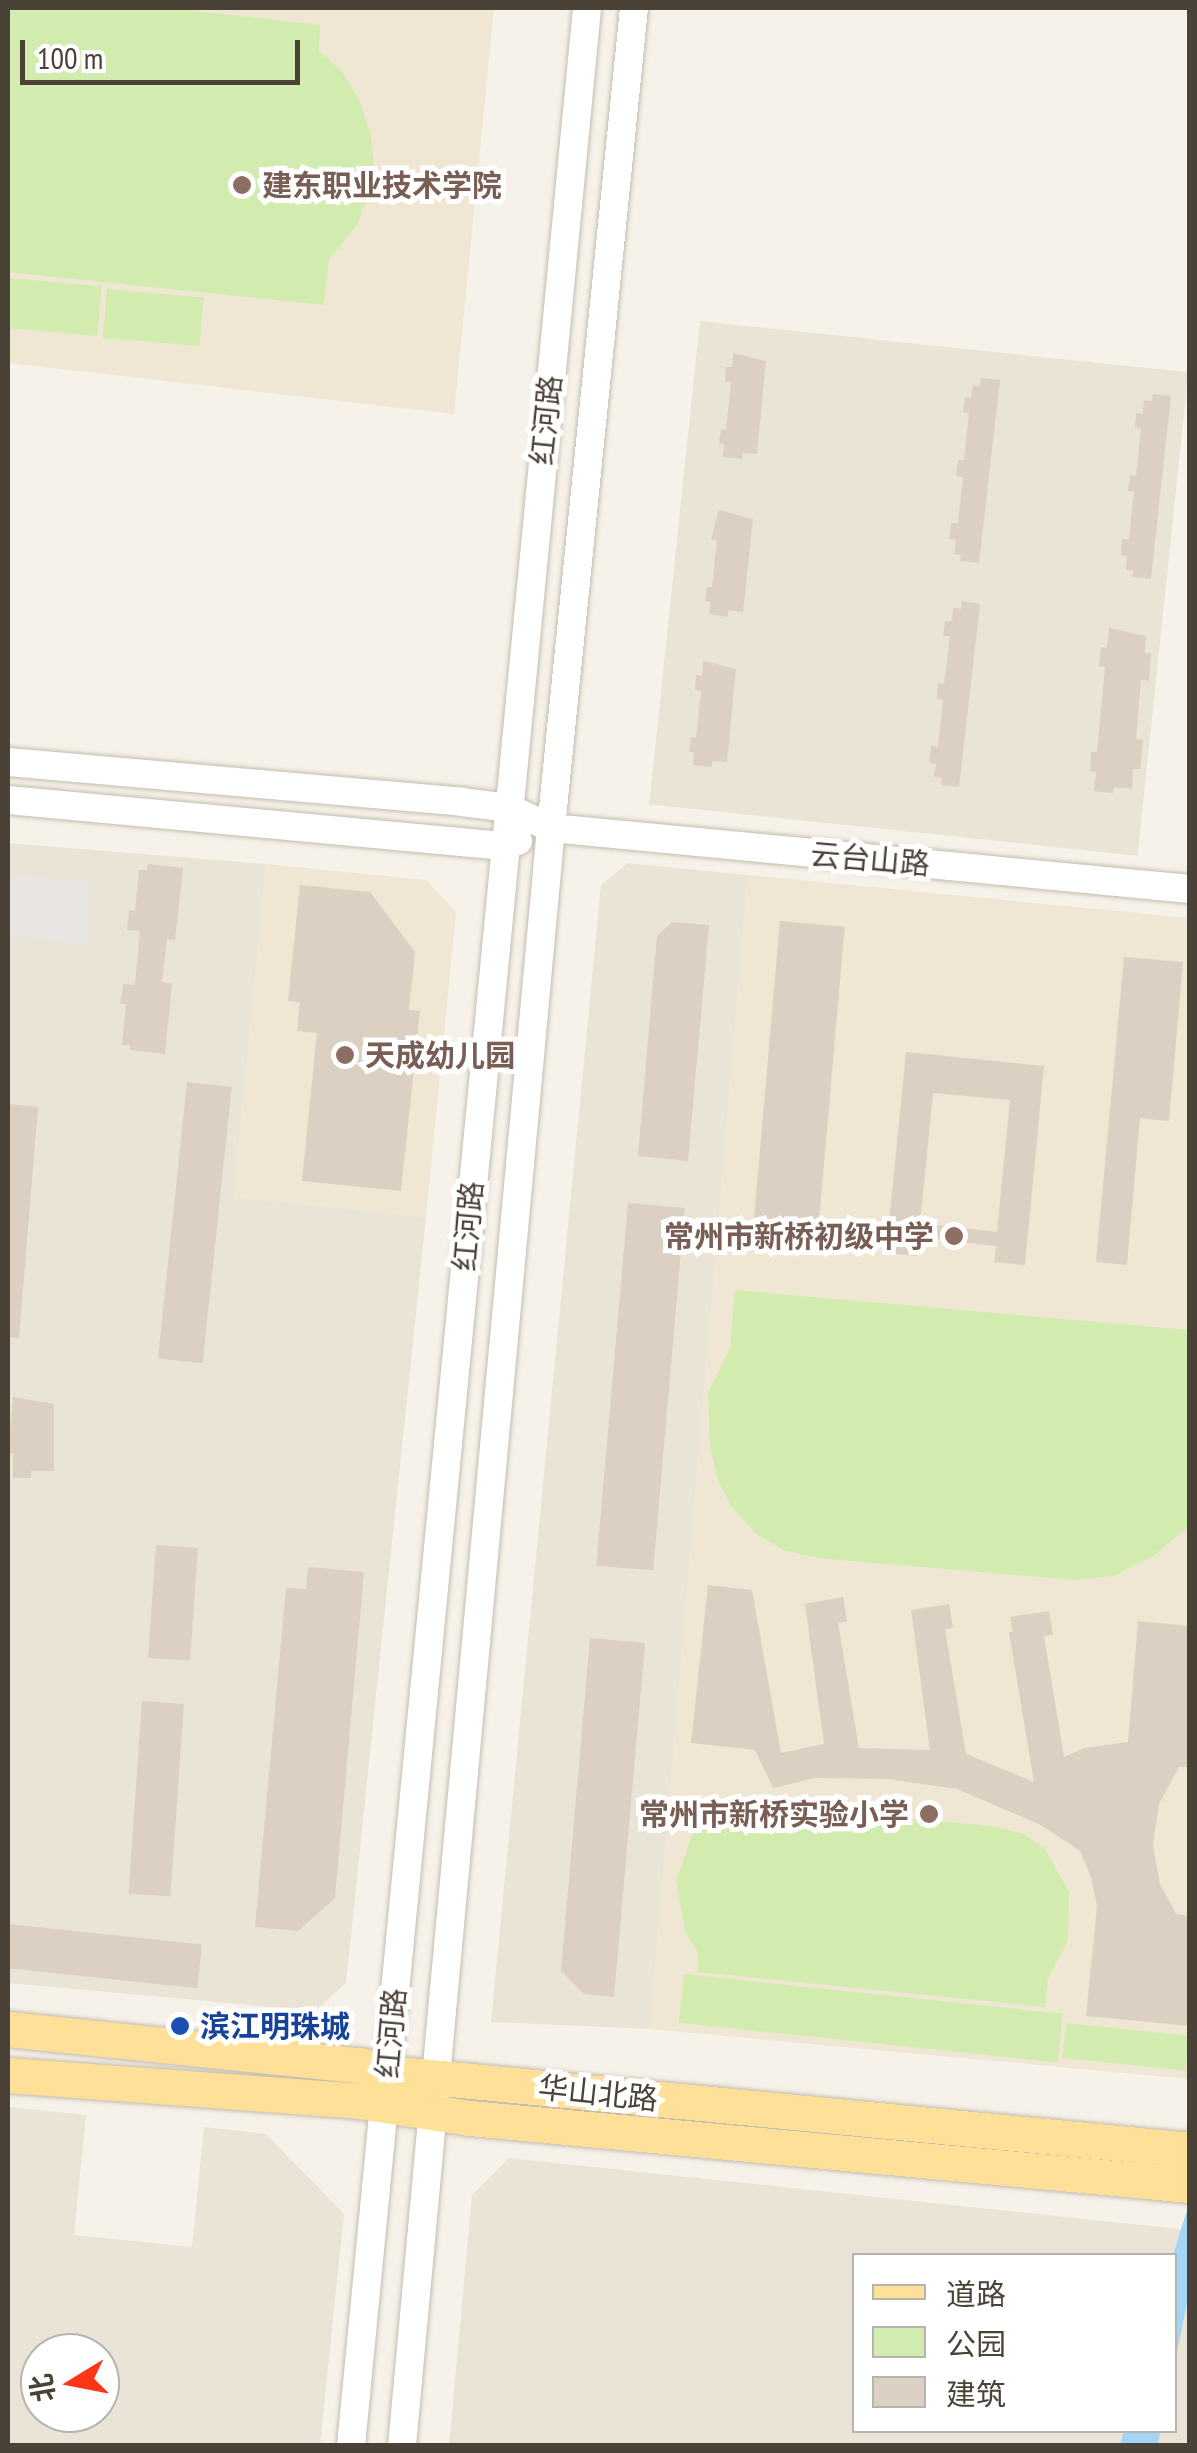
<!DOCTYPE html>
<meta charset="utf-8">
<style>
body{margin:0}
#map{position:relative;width:1197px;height:2453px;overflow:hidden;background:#f6f2e9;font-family:"PT Sans Narrow","Noto Sans SC",sans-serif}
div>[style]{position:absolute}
.residential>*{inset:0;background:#eae4d7;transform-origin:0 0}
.education>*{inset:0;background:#efe7d3}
.green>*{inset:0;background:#d2ecb0;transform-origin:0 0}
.parking>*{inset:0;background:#e7e4e1;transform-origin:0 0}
.water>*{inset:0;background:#a3d5f5}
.building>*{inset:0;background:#dbd0c1;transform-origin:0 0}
.roads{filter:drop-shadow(0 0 2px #c5bcae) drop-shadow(0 0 2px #c5bcae)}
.minor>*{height:28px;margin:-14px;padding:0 14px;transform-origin:14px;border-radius:14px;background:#fff}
.major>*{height:35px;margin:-17.5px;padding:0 17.5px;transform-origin:17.5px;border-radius:17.5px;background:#ffe099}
.dots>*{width:28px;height:28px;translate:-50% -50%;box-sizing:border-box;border:5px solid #fff;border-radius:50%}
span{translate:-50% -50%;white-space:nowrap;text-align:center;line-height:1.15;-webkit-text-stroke:10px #fff;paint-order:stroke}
.education-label{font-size:30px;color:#785e54;font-weight:700}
.left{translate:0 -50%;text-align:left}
.right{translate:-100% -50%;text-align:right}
.street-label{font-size:30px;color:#4a4237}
.transit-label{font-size:30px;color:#164399;font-weight:700}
.frame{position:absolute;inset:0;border:10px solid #4a4237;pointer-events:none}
.legend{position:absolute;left:852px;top:2253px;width:325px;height:180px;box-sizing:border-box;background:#fff;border:2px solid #b7b3af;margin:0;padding:12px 18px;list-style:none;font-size:30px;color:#4a4237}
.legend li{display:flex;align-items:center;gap:20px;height:50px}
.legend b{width:50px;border:2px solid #b7b3af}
.north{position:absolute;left:20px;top:2333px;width:100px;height:100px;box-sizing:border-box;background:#fff;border:2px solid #b7b3af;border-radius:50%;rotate:260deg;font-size:28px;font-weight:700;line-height:40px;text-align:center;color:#4a4237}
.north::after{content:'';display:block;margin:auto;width:35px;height:45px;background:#ff3517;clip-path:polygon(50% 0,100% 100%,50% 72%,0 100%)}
.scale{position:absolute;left:20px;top:40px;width:280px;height:45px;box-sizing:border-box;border:5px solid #4a4237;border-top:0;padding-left:12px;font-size:30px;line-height:35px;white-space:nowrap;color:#4a4237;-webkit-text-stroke:8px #fff;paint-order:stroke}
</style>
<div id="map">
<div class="residential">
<div style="left:700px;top:321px;width:491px;height:486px;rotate:6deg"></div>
<div style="clip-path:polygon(8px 843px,266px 864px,234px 1197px,426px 1217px,346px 1983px,315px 2011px,8px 1983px)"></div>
<div style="clip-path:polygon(628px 863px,748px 875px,650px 2029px,491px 2022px,601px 885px)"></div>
<div style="clip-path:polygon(evenodd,8px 2107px,86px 2115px,74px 2235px,192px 2247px,204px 2127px,266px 2134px,344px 2214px,320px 2445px,8px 2445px,8px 2107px,100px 2353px,100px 2413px,40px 2413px,40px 2353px,100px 2353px)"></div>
<div style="clip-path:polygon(evenodd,509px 2158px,1189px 2230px,1189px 2445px,449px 2446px,472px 2195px,509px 2158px,854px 2256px,1174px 2256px,1174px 2430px,854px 2430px,854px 2256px)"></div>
</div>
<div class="education">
<div style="clip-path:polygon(8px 8px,494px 8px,454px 414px,8px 363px)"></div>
<div style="clip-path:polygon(266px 864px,426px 880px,456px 912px,426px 1217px,234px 1197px)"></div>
<div style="clip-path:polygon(748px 875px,1189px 918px,1189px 2079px,650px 2029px)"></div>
</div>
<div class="green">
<div style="clip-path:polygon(8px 8px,169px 8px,320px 25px,319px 51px,342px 71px,360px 101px,370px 132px,374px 163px,370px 190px,358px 223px,329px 260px,324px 305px,8px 272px)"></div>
<div style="left:8px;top:278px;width:94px;height:50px;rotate:5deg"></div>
<div style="left:107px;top:289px;width:97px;height:49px;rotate:5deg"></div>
<div style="clip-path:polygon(735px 1290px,1188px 1330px,1189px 1527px,1150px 1558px,1113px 1576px,1075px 1580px,817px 1558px,783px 1550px,755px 1533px,731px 1506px,718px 1480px,710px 1446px,708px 1393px,730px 1348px)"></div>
<div style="clip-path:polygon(738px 1802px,992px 1826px,1024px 1834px,1045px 1849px,1069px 1892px,1068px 1940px,1048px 1979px,1045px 2007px,697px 1972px,698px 1953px,685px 1931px,676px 1881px,692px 1835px,712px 1815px)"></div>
<div style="left:684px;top:1974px;width:381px;height:49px;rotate:6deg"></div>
<div style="left:1066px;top:2023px;width:124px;height:35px;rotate:6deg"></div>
</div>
<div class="parking">
<div style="left:8px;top:873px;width:85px;height:63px;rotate:6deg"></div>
</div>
<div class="water">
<div style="clip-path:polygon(1189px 2204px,1189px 2294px,1175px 2361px,1173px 2255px)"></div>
<div style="clip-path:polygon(1124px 2431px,1124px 2430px,1161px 2431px,1157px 2445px,1120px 2445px)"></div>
</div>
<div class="building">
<div style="clip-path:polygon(733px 353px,766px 361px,757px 454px,742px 453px,742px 459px,723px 457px,724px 444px,719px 443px,721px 429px,726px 430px,731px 382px,725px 382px,726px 367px,732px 367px)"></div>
<div style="clip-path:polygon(981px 378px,1000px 380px,979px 563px,960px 561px,961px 555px,954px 554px,956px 540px,949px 539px,951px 523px,958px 523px,963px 477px,956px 476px,958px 460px,964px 460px,969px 413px,963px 412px,965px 397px,971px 398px,973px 385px,980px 386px)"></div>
<div style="clip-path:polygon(1153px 394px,1171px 396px,1151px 579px,1132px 577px,1133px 570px,1126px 570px,1127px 556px,1121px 555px,1122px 539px,1129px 539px,1134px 492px,1128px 491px,1130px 475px,1136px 476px,1141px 429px,1135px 428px,1136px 413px,1143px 414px,1144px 400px,1152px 401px)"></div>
<div style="clip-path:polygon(719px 510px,753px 519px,743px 612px,728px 610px,728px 617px,709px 614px,710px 602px,705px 601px,707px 587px,712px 587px,717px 540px,711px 540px)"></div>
<div style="clip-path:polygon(962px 601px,980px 604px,959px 787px,941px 785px,942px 778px,934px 777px,936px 764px,929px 763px,931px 746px,938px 747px,943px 700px,937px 699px,938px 683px,944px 684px,950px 636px,943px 636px,945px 621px,952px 621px,953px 608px,961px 609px)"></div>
<div style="clip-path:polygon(1109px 628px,1146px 636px,1145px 653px,1151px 653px,1149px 681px,1141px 680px,1136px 739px,1143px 740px,1140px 769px,1133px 769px,1132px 789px,1114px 787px,1113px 793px,1094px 791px,1096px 772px,1090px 771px,1091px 752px,1097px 752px,1105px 667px,1099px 666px,1101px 647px,1107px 648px)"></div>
<div style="clip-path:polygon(703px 661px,736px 669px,727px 762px,712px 761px,712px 767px,693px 765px,694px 752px,689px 752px,691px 737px,696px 738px,701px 691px,695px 690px,696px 675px,702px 676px)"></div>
<div style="clip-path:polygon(148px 864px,183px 868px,175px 940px,167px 939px,162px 982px,172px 984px,165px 1054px,130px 1050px,130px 1045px,122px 1045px,126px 1004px,120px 1004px,123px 984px,135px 985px,140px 931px,127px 930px,129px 910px,135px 911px,139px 870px,147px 870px)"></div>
<div style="clip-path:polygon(300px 885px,370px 892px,415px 952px,409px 1010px,420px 1011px,401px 1191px,302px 1181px,317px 1033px,297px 1031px,300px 1002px,288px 1001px)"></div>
<div style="left:780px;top:921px;width:65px;height:301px;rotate:5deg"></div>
<div style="clip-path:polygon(672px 922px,709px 925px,688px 1161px,638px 1156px,657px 936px)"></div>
<div style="clip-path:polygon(1124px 957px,1183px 962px,1169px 1121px,1140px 1118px,1127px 1265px,1096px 1262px)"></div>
<div style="clip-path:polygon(evenodd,906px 1052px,1044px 1066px,1025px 1265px,994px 1262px,996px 1246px,918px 1237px,917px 1256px,886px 1253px,906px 1052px,933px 1093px,1010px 1100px,997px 1232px,920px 1223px,933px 1093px)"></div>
<div style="left:187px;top:1082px;width:45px;height:278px;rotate:6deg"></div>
<div style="clip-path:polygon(8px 1104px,38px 1107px,19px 1338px,8px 1337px)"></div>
<div style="left:628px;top:1203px;width:57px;height:364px;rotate:5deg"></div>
<div style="clip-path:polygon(13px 1397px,54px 1404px,54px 1471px,31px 1471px,31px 1478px,13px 1478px,13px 1453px,8px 1453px)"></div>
<div style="left:156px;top:1545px;width:42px;height:113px;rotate:4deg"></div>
<div style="clip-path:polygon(308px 1567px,364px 1572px,335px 1898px,298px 1931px,255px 1927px,286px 1588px,306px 1589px)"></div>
<div style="clip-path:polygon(708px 1585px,752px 1590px,781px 1753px,824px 1744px,805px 1604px,843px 1597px,847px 1621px,838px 1623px,859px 1748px,930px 1750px,911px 1610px,949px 1604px,953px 1628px,945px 1629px,966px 1754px,1034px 1782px,1009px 1632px,1013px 1632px,1010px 1617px,1049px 1611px,1053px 1635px,1044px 1636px,1064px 1757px,1084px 1748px,1128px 1742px,1138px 1621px,1190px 1626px,1190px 1767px,1179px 1767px,1159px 1804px,1153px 1845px,1160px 1884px,1176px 1914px,1190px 1916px,1190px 2026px,1086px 2016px,1097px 1906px,1091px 1877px,1080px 1851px,1041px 1825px,957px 1789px,888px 1779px,815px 1778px,773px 1788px,755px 1750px,691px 1743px)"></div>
<div style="clip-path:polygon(590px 1638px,645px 1643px,614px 1997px,584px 1994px,561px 1971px)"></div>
<div style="left:142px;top:1701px;width:42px;height:193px;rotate:4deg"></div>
<div style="left:8px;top:1924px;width:195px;height:44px;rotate:6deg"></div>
</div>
<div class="roads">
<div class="minor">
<div style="left:8px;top:762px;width:456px;rotate:5deg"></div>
<div style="left:462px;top:802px;width:46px;rotate:7.4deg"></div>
<div style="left:508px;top:808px;width:47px;rotate:24.9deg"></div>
<div style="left:551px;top:828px;width:642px;rotate:5.45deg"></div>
<div style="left:8px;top:800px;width:498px;rotate:5.3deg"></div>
<div style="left:504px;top:846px;width:15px;rotate:-20deg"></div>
<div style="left:351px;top:2446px;width:2449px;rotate:-84.47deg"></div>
<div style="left:402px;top:2446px;width:1625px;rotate:-84.74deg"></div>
<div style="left:551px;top:828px;width:824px;rotate:-84.22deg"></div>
</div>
<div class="major">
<div style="left:8px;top:2029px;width:353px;rotate:5.9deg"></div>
<div style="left:359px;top:2065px;width:30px;rotate:15deg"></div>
<div style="left:388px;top:2073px;width:806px;rotate:5.48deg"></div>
<div style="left:8px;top:2075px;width:352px;rotate:4.2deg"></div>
<div style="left:359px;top:2101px;width:112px;rotate:8.7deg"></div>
<div style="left:470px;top:2118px;width:723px;rotate:5.32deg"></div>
</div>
</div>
<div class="dots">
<div style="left:242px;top:185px;background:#8d6e63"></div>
<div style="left:345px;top:1055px;background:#8d6e63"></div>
<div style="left:954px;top:1236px;background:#8d6e63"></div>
<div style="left:929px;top:1814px;background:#8d6e63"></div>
<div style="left:180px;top:2026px;background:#1a4fb4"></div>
</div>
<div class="education-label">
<span class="left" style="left:262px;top:185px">建东职业技术学院</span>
<span class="left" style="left:365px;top:1055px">天成幼儿园</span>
<span class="right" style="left:934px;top:1236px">常州市新桥初级中学</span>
<span class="right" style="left:909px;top:1814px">常州市新桥实验小学</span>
</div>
<div class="street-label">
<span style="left:546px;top:420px;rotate:-84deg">红河路</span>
<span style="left:870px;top:859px;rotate:5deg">云台山路</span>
<span style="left:468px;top:1226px;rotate:-85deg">红河路</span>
<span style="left:391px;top:2033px;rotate:-85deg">红河路</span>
<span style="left:598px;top:2093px;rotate:6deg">华山北路</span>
</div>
<div class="transit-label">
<span class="left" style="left:200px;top:2026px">滨江明珠城</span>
</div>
<div class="frame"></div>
<ul class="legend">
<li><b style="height:12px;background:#ffe099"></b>道路</li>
<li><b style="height:28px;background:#d2ecb0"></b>公园</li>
<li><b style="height:28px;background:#dbd0c1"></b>建筑</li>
</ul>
<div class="north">北</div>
<div class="scale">100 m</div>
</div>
